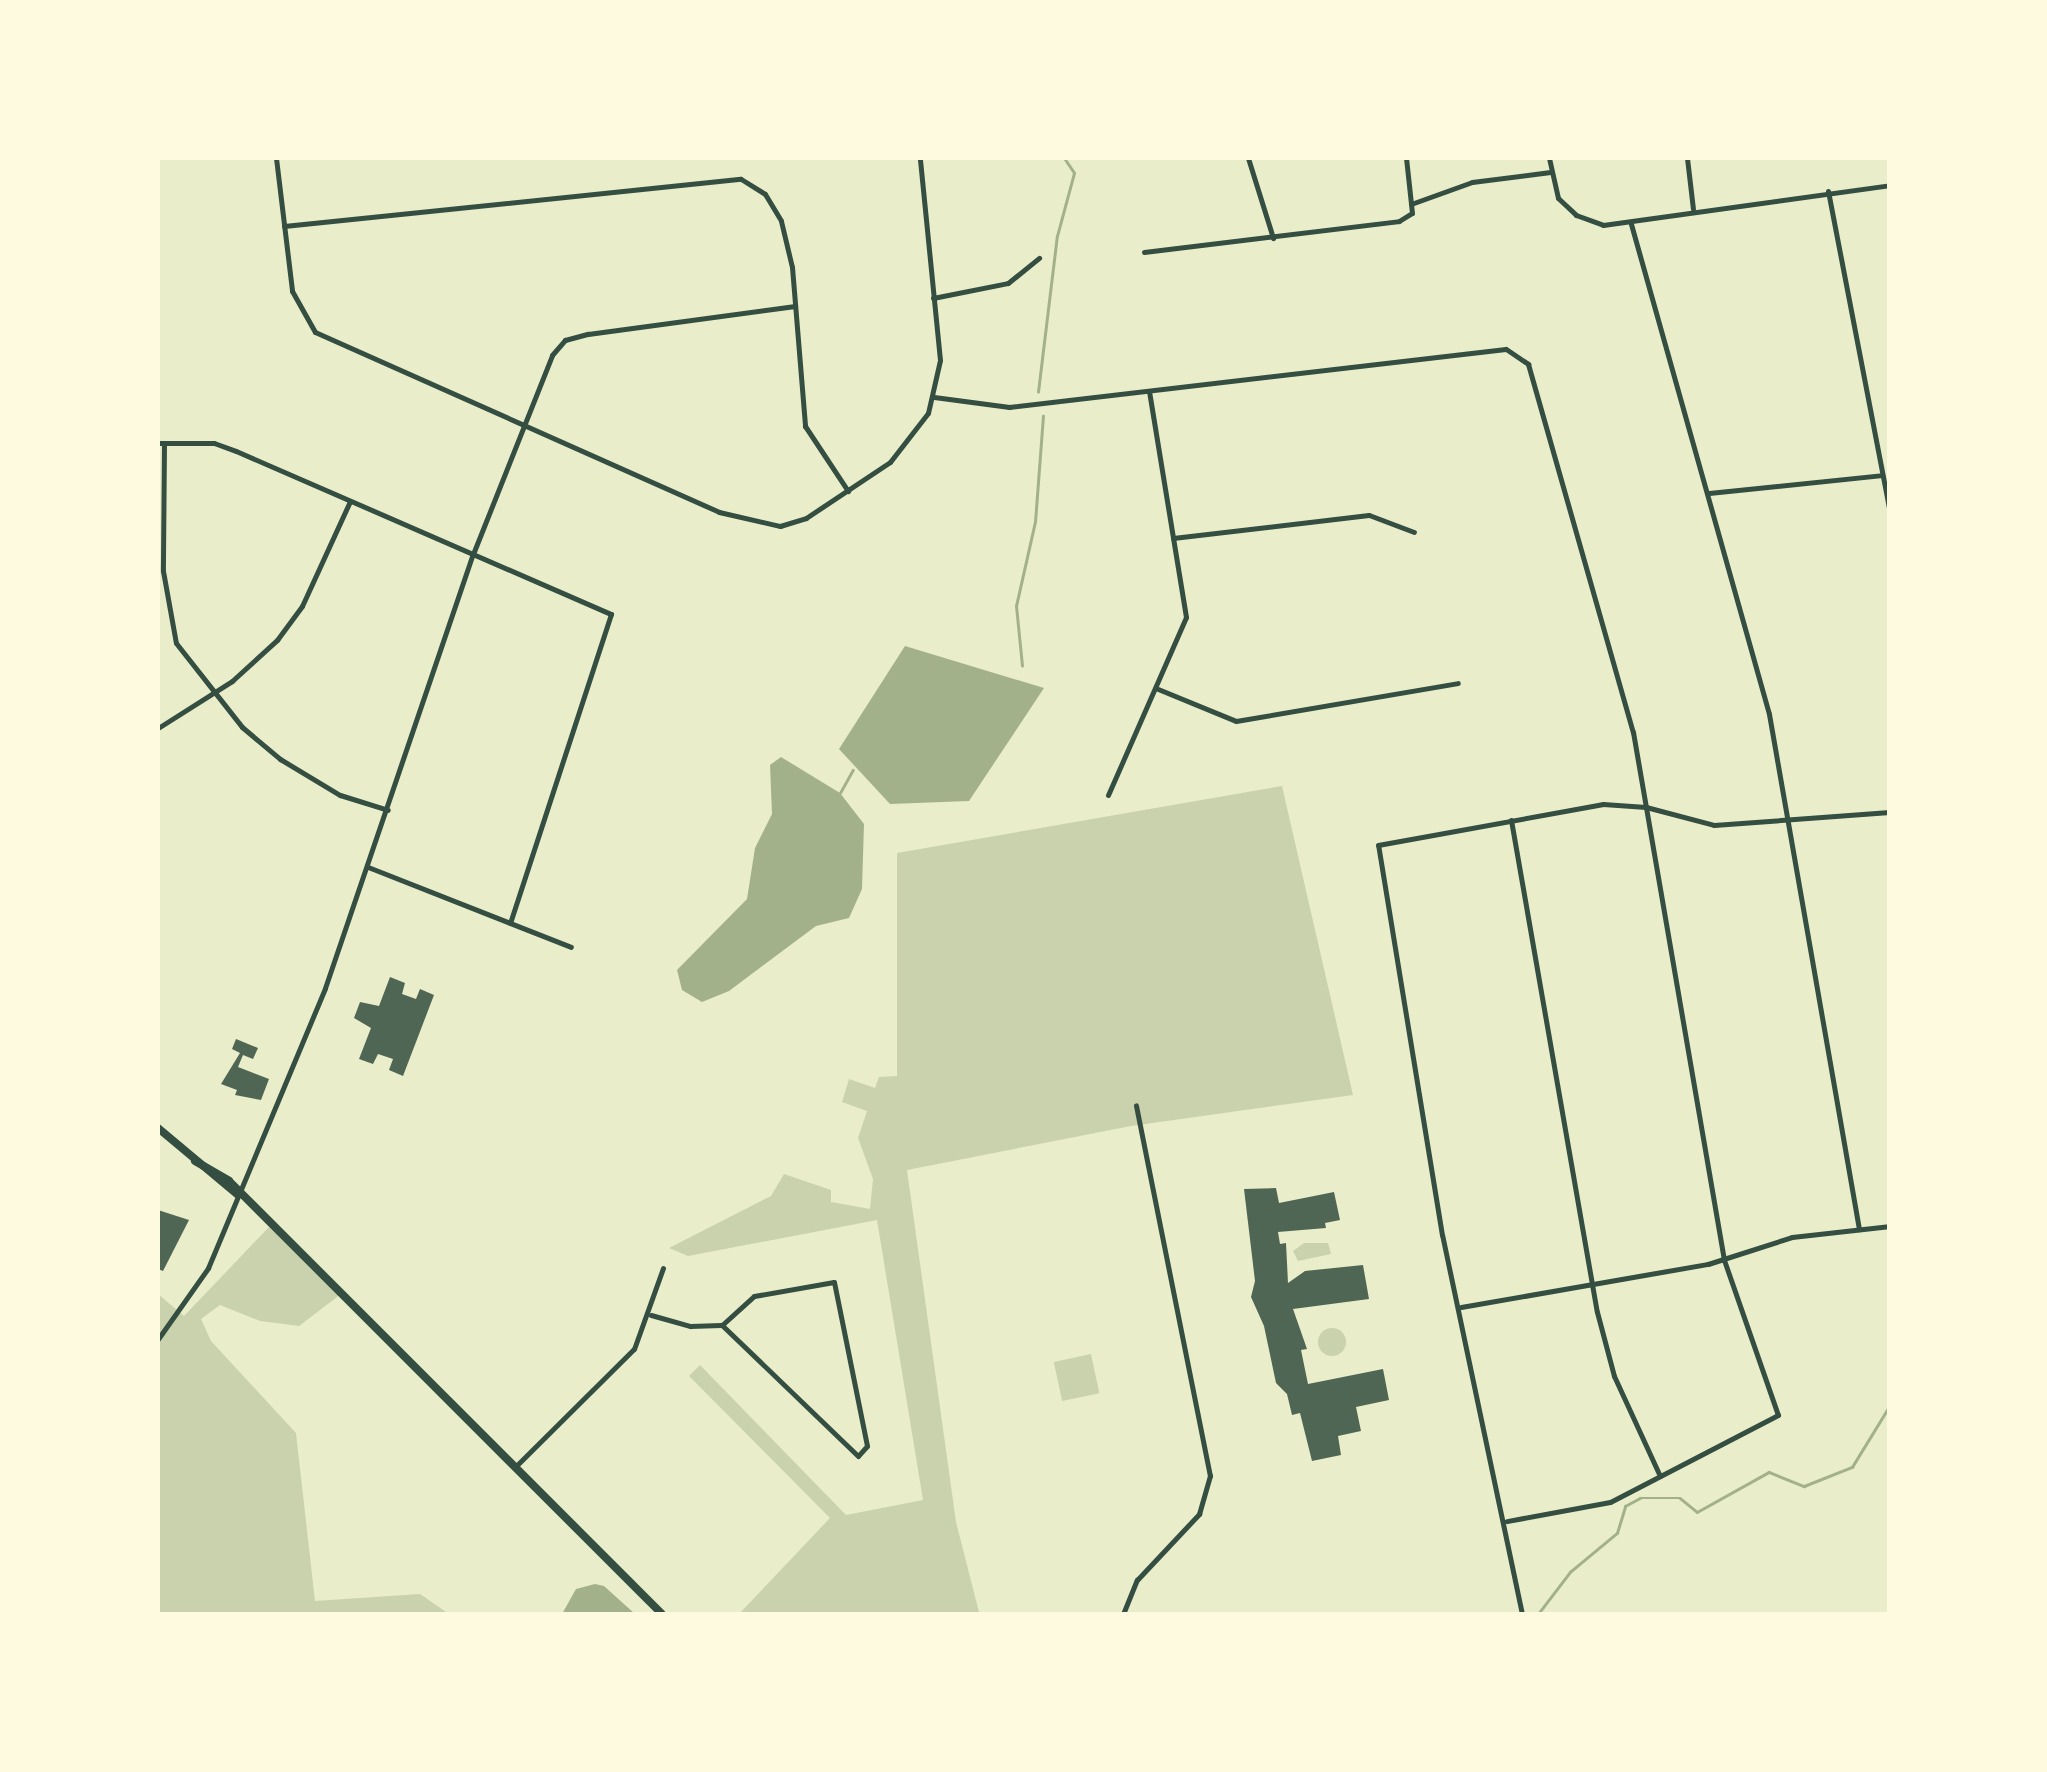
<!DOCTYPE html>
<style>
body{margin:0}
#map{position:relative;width:2047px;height:1772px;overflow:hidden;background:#e9edc9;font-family:Ubuntu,sans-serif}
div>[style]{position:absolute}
.green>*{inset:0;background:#cad2ad;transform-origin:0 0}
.round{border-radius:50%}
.water>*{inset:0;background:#a3b18a}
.stream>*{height:2.5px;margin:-1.25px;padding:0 1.25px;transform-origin:1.25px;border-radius:1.25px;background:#a3b18a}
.building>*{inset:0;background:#4f6655}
.minor>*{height:5px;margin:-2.5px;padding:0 2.5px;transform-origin:2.5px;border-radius:2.5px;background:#344e41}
.primary>*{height:8px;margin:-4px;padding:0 4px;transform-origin:4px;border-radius:4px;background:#344e41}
span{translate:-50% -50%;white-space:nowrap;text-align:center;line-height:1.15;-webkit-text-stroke:9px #fefae0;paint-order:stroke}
.frame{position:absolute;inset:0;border:160px solid #fefae0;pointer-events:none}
</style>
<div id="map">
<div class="green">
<div style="clip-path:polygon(1282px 786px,1353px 1095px,1131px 1126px,907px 1170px,956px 1522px,979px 1612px,985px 1614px,739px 1614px,830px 1518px,689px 1376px,700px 1365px,846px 1515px,923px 1500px,877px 1220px,688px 1256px,669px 1248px,771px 1196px,784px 1174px,831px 1190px,831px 1202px,870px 1209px,873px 1179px,858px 1138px,867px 1111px,842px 1102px,849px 1079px,875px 1088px,879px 1077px,897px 1076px,897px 853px)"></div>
<div style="clip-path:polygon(269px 1227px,341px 1294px,299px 1326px,260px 1321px,220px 1305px,201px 1319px,211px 1341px,296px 1433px,315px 1601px,420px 1594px,449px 1614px,158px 1614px,158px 1294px,184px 1316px)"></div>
<div style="clip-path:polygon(1304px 1243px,1328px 1243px,1331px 1254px,1298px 1261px,1293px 1251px)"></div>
<div class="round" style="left:1318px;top:1328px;width:28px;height:28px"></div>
<div style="left:1091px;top:1354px;width:40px;height:38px;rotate:78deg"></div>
</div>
<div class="water">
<div style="clip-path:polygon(905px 646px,1044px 688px,969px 801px,890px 804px,839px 749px)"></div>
<div style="clip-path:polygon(781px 757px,840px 793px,864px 824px,862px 889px,849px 918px,816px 926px,729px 991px,702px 1002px,682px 990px,677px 970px,747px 899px,755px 848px,772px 814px,770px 765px)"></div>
<div style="clip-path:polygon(595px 1584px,604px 1586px,635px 1614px,562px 1614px,576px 1589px)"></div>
</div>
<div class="stream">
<div style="left:1038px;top:392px;width:157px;rotate:-83.1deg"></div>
<div style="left:1057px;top:236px;width:65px;rotate:-74.9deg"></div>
<div style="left:1074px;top:173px;width:18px;rotate:-124deg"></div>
<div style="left:1022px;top:666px;width:60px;rotate:-95.7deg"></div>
<div style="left:1016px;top:606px;width:86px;rotate:-77.3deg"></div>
<div style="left:1035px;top:522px;width:106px;rotate:-85.7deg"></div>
<div style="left:840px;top:793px;width:26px;rotate:-61deg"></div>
<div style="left:1538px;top:1614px;width:53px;rotate:-52.7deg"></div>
<div style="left:1570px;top:1572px;width:61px;rotate:-39.7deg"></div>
<div style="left:1617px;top:1533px;width:28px;rotate:-73deg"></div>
<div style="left:1625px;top:1506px;width:17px;rotate:-28deg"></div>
<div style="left:1640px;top:1498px;width:40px"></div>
<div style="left:1680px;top:1498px;width:22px;rotate:39deg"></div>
<div style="left:1697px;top:1512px;width:82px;rotate:-29.1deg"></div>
<div style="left:1769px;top:1472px;width:38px;rotate:22deg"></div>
<div style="left:1804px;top:1486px;width:52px;rotate:-21.6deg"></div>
<div style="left:1852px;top:1467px;width:73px;rotate:-58.5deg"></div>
</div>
<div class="building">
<div style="clip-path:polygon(390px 977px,405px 983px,402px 994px,416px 999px,420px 989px,434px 995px,403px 1076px,389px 1070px,393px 1059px,378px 1054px,373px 1064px,359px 1059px,371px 1028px,354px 1018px,360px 1002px,379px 1006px)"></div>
<div style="clip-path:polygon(236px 1039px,258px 1048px,253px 1059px,243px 1055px,238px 1067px,269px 1079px,261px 1100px,235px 1095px,237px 1090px,221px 1084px,240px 1053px,232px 1049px)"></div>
<div style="clip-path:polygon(1276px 1188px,1279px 1203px,1334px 1192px,1340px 1220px,1325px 1223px,1326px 1228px,1278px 1232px,1280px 1244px,1286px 1243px,1288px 1283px,1305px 1271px,1363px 1265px,1369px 1299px,1293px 1309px,1307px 1349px,1301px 1350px,1308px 1384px,1383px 1369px,1389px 1400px,1356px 1407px,1361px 1431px,1338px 1436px,1341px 1455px,1312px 1461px,1300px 1413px,1292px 1415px,1287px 1394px,1276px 1383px,1264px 1326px,1251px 1297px,1255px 1281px,1244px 1189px)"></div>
<div style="clip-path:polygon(158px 1210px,189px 1220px,163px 1271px,158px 1269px)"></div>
</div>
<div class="minor">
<div style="left:276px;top:158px;width:134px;rotate:83.1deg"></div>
<div style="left:292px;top:291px;width:47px;rotate:60.7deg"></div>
<div style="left:315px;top:332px;width:442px;rotate:24deg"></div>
<div style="left:719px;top:512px;width:63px;rotate:12.9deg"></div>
<div style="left:780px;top:526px;width:27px;rotate:-17deg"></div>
<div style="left:806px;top:518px;width:101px;rotate:-33.7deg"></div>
<div style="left:890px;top:462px;width:62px;rotate:-52.2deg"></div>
<div style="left:928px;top:413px;width:54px;rotate:-77.2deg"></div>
<div style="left:940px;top:360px;width:203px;rotate:-95.7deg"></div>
<div style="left:1248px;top:158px;width:84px;rotate:72.6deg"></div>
<div style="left:1549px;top:158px;width:41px;rotate:77.3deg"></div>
<div style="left:1558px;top:198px;width:25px;rotate:43deg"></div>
<div style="left:1576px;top:215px;width:29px;rotate:20deg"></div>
<div style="left:1603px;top:225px;width:290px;rotate:-7.9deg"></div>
<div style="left:1687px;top:158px;width:51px;rotate:83.3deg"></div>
<div style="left:1828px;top:191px;width:327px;rotate:79.1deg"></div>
<div style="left:1411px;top:204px;width:65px;rotate:-19.8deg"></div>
<div style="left:1472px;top:182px;width:79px;rotate:-7.3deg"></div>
<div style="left:1631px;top:224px;width:509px;rotate:74.27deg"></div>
<div style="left:1769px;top:714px;width:523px;rotate:80.09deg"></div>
<div style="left:284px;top:226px;width:459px;rotate:-5.9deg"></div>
<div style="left:741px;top:179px;width:28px;rotate:32deg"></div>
<div style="left:765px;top:194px;width:31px;rotate:59deg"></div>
<div style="left:781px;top:221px;width:47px;rotate:76.6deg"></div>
<div style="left:792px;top:267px;width:160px;rotate:85.3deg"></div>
<div style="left:805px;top:426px;width:78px;rotate:56.5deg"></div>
<div style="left:1144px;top:252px;width:257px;rotate:-6.9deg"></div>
<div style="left:1399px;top:221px;width:15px;rotate:-32deg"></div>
<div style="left:1412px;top:213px;width:55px;rotate:-96.2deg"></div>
<div style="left:933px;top:298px;width:76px;rotate:-11.3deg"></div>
<div style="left:1008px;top:283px;width:40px;rotate:-39deg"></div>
<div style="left:934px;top:397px;width:76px;rotate:7.6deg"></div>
<div style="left:1009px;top:407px;width:500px;rotate:-6.66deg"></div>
<div style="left:1506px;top:349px;width:27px;rotate:34deg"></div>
<div style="left:1528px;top:364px;width:383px;rotate:74.1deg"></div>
<div style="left:1633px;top:732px;width:536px;rotate:80.22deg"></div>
<div style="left:1724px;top:1260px;width:164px;rotate:70.8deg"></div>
<div style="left:1778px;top:1415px;width:189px;rotate:152.6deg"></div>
<div style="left:1610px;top:1502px;width:105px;rotate:169.5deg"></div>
<div style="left:158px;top:443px;width:56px"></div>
<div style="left:214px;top:443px;width:23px;rotate:20deg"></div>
<div style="left:236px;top:451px;width:409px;rotate:23.5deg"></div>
<div style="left:611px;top:614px;width:325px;rotate:108.1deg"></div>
<div style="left:164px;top:444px;width:127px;rotate:90.5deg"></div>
<div style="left:163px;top:571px;width:73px;rotate:79.8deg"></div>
<div style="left:176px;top:643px;width:107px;rotate:51.8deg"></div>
<div style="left:242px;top:727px;width:50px;rotate:40.1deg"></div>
<div style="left:280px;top:759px;width:70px;rotate:31deg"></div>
<div style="left:340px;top:795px;width:50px;rotate:17.4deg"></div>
<div style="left:1709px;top:493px;width:174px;rotate:-5.9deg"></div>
<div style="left:1173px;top:538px;width:197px;rotate:-6.7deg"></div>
<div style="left:1369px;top:515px;width:48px;rotate:20.7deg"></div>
<div style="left:1158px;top:689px;width:84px;rotate:22.3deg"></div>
<div style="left:1236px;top:721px;width:225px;rotate:-9.7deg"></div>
<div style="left:158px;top:728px;width:88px;rotate:-32.4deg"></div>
<div style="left:232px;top:681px;width:61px;rotate:-42.3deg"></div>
<div style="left:277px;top:640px;width:42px;rotate:-53.7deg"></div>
<div style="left:302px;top:606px;width:115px;rotate:-65.4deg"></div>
<div style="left:1108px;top:795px;width:194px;rotate:-66.3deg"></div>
<div style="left:1186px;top:617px;width:228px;rotate:-99.3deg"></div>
<div style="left:1511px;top:820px;width:499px;rotate:80.1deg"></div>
<div style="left:1597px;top:1312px;width:66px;rotate:75.1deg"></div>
<div style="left:1614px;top:1376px;width:110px;rotate:65.3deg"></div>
<div style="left:368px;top:867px;width:218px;rotate:21.5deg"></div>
<div style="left:834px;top:1282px;width:167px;rotate:78.6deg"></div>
<div style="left:867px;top:1446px;width:13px;rotate:132deg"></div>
<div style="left:858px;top:1456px;width:189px;rotate:-136.1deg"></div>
<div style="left:722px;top:1325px;width:43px;rotate:-42.2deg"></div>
<div style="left:754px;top:1296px;width:81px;rotate:-9.9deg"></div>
<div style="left:1461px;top:1307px;width:251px;rotate:-9.9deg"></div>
<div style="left:1708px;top:1264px;width:88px;rotate:-17.8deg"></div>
<div style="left:1792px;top:1237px;width:99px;rotate:-6.4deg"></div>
<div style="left:651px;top:1315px;width:41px;rotate:15.8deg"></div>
<div style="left:690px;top:1326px;width:31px;rotate:-2deg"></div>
<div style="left:158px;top:1339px;width:87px;rotate:-54.8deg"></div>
<div style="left:208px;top:1268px;width:303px;rotate:-67.3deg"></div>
<div style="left:325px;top:988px;width:459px;rotate:-71.2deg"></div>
<div style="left:473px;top:554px;width:214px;rotate:-68.3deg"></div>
<div style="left:552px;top:355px;width:20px;rotate:-49deg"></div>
<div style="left:565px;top:340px;width:24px;rotate:-15deg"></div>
<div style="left:588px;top:334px;width:209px;rotate:-7.7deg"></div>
<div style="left:516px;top:1466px;width:166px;rotate:-44.8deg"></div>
<div style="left:634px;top:1349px;width:86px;rotate:-70.3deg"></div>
<div style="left:1123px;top:1614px;width:37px;rotate:-68deg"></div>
<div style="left:1137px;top:1580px;width:91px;rotate:-46.8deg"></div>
<div style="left:1199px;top:1514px;width:40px;rotate:-74deg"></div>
<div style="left:1210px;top:1476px;width:378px;rotate:-101.3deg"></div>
<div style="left:1522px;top:1614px;width:387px;rotate:-101.9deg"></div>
<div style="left:1442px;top:1235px;width:395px;rotate:-99.3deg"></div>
<div style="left:1378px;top:845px;width:229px;rotate:-10.3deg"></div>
<div style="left:1603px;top:804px;width:43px;rotate:4deg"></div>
<div style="left:1646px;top:807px;width:70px;rotate:14.8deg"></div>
<div style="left:1714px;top:825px;width:176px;rotate:-4.2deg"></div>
</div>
<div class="primary">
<div style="left:158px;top:1128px;width:104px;rotate:39.9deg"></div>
<div style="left:195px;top:1161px;width:39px;rotate:30deg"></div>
<div style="left:229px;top:1181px;width:612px;rotate:45deg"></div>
</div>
<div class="frame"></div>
</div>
